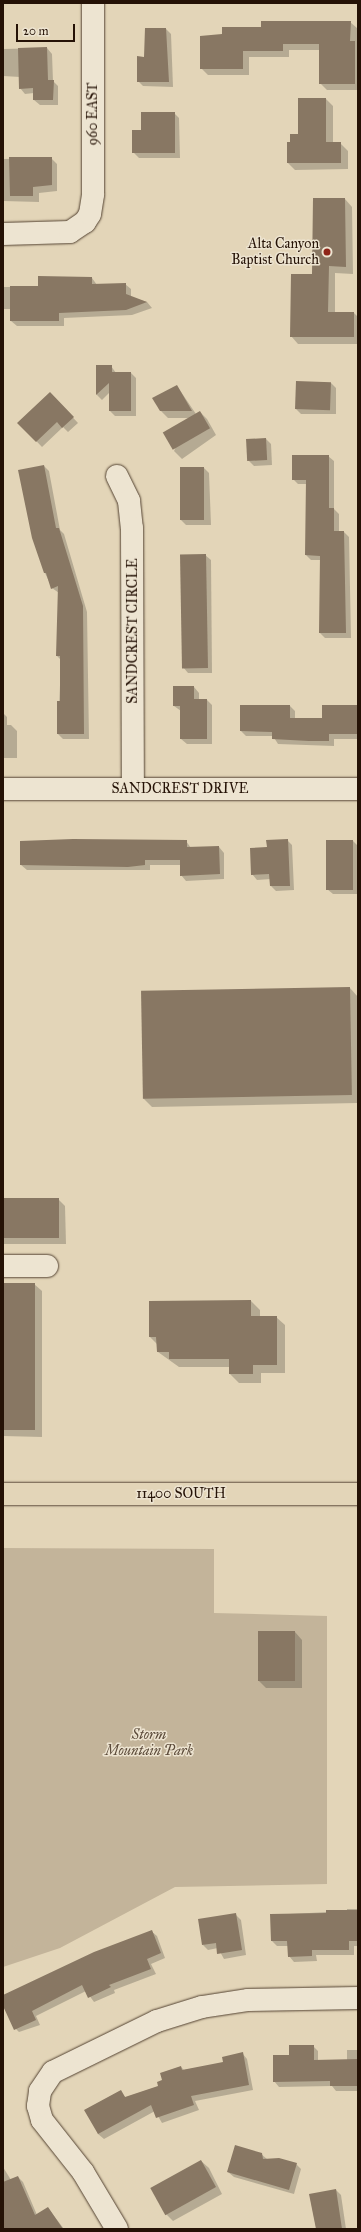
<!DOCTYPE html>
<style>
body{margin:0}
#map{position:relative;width:361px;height:2232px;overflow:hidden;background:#e3d5b8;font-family:"IM FELL Great Primer",serif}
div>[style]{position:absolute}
.green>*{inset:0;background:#c3b49a}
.shadow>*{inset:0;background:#0003}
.building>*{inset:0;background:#887763;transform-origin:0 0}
.roads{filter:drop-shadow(0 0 1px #544332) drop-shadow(0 0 1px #544332)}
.minor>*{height:22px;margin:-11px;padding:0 11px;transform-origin:11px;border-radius:11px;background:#ede4d1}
.major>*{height:22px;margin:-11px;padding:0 11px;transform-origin:11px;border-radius:11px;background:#e3d5b8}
.dots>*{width:11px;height:11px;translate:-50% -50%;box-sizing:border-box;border:2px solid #ede4d1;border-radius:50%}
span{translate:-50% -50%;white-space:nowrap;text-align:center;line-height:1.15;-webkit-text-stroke:3px #ede4d1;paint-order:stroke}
.street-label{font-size:14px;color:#251206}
.poi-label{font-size:14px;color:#251206}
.right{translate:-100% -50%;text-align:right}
.park-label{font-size:14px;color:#5c4b3a;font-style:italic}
.frame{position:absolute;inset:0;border:4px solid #251206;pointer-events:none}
.scale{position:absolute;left:16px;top:24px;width:59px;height:18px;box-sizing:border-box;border:2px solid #251206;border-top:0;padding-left:5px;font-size:12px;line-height:14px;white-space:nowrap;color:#251206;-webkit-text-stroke:3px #ede4d1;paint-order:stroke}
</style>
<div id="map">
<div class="green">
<div style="clip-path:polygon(3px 1548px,214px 1549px,214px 1613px,327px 1616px,327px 1884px,175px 1887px,60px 1948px,3px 1967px)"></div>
</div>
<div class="shadow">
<div style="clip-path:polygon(350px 22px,357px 28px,358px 90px,327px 90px,320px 83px,320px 50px,289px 50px,289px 57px,249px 57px,249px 75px,208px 75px,201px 68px,262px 28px)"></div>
<div style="clip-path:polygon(166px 29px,171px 34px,173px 87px,143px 86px,138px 81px,145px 58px)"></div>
<div style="clip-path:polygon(47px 48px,52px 54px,53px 81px,58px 86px,58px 105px,40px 105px,34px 100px,34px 93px,25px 94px,20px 88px,20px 77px,3px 76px,3px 49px)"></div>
<div style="clip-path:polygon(326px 99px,333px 106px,333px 143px,340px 143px,348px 151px,348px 169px,295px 170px,288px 163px,291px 143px)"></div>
<div style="clip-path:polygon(174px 113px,179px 118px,180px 158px,139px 158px,133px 152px,142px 131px)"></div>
<div style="clip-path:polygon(51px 158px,57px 164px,57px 191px,39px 193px,39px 202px,3px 201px,3px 159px)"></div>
<div style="clip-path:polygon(345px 199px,352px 207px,353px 274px,335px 273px,335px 313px,354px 313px,358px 317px,358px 344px,298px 344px,291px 336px,313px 275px)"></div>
<div style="clip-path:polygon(92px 278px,97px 285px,125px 284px,131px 289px,131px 297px,147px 302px,152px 308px,132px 315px,64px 318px,64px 326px,17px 326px,11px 321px,11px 309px,3px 309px,3px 287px,39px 287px)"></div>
<div style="clip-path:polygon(97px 366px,111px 366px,116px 373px,131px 373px,136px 378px,136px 416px,115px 416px,110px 411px,110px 392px,102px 400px,97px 395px)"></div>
<div style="clip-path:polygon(297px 382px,331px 383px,336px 388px,336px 414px,301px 414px,296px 409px)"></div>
<div style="clip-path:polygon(177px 386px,196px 414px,200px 412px,207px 419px,216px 435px,182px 459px,174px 451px,189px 418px,168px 418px,161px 411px)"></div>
<div style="clip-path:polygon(50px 393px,78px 423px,68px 432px,63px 427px,42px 447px,19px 423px)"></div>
<div style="clip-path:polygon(266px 439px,271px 444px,272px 465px,254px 466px,249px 461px,247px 440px)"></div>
<div style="clip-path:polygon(328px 456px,334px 461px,334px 509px,339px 514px,339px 532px,344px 532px,349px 537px,351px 638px,325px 638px,320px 633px,321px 560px,311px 560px,306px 555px,307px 484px,298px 484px,293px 479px)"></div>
<div style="clip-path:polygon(44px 466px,49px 471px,60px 530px,64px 534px,87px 612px,89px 739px,63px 739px,58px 734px,61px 660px,57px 656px,59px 593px,52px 588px,45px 573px)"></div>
<div style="clip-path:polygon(204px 468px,209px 473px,211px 525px,186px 525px,181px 520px)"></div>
<div style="clip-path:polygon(205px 555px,211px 560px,212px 673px,188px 673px,183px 667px)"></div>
<div style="clip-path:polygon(194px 687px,199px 693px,199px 700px,207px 700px,212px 705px,212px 744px,187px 744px,181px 739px,181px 711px,174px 706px)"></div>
<div style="clip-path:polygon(290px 706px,295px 711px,295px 719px,323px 719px,358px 706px,358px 739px,334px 739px,334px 746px,278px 744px,273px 736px,246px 736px,241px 731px)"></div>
<div style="clip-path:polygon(3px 713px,7px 717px,7px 725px,11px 725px,17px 731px,17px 758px,3px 758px)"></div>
<div style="clip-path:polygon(287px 840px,292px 845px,294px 890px,276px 891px,271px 886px,271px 879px,257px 880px,252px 874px,268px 848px)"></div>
<div style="clip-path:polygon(186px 841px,191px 848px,219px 847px,224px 853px,224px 879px,186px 881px,181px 875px,181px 865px,150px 865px,150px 870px,27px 870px,21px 865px)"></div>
<div style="clip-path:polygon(353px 841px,358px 846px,358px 894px,333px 894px,327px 889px)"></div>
<div style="clip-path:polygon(350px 988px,358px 997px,358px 1103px,152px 1107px,143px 1098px)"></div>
<div style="clip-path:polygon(58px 1199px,65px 1206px,66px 1244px,3px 1244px,3px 1200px)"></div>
<div style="clip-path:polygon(3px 1284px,34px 1284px,42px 1291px,42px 1437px,3px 1436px)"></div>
<div style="clip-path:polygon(251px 1301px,260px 1310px,260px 1317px,276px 1317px,285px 1325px,285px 1373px,261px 1373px,261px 1383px,239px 1383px,230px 1374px,230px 1367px,179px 1367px,158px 1352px,157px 1344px,150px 1337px,150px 1302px)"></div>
<div style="clip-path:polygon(295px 1632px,302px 1640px,302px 1688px,266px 1688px,258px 1680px)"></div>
<div style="clip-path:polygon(347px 1909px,358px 1909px,358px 1946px,354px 1946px,354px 1955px,316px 1955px,317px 1961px,294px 1962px,289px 1956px,288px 1946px,277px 1946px,272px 1941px,271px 1915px,347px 1911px)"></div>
<div style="clip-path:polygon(235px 1914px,241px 1920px,246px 1955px,224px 1959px,218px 1948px,208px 1950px,203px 1945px)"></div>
<div style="clip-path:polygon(151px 1931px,157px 1936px,165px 1958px,151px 1964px,156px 1974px,114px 1990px,115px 1993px,94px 2002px,86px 1991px,36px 2016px,40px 2025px,19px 2032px,14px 2027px,3px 2003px,3px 1996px)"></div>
<div style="clip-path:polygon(313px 2046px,318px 2051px,318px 2060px,347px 2060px,347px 2050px,358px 2050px,358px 2091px,336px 2091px,332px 2086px,279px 2087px,274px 2081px,290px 2056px)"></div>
<div style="clip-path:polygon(242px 2053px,247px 2059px,253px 2090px,195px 2101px,199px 2110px,162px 2123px,155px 2111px,104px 2139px,98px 2134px,87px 2109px,120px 2091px,126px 2098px,160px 2086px,181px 2067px,184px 2070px,224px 2063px)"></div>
<div style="clip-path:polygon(261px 2154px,267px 2159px,296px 2164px,301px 2169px,294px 2194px,234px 2177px,228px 2172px)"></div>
<div style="clip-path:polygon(201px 2161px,209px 2168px,222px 2194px,173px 2221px,165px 2213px)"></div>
<div style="clip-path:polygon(3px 2167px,11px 2180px,18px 2177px,23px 2182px,37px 2215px,48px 2208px,64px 2229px,13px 2229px,3px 2215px)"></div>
<div style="clip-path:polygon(336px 2190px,341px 2195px,346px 2229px,318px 2229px)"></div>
</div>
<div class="building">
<div style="clip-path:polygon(261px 21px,351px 21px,350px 41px,355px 41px,355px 84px,319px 84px,319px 44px,283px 44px,283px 51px,243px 51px,243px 69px,200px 69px,200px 36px,222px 34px,222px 27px,261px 27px)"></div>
<div style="clip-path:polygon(145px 28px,166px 28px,169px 82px,137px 82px,137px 56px,144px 57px)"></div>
<div style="clip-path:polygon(47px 47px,48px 80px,54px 80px,53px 100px,33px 100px,33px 88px,19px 89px,18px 48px)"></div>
<div style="clip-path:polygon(298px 98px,326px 98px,326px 142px,341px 142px,341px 163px,287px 163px,287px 142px,290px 142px,290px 134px,298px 134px)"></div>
<div style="clip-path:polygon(141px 112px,175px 112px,175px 153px,132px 153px,132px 130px,141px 130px)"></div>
<div style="clip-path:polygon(9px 157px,52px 157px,52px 185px,33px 187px,33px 196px,10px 196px)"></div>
<div style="clip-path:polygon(313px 198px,345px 198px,346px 267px,329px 266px,328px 312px,354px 312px,354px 337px,290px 337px,291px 274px,312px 274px)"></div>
<div style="clip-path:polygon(38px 276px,92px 277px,92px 284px,126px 283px,126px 294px,147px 302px,126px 310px,59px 313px,59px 321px,10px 321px,10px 286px,38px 286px)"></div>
<div style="clip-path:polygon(96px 365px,112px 365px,112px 372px,131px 372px,131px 411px,109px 411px,109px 383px,96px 395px)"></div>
<div style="left:296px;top:381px;width:35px;height:28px;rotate:2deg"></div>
<div style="clip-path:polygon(177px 385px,192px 411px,160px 411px,152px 398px)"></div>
<div style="clip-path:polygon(50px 392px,74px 417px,62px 428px,57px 422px,36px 442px,17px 423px)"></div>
<div style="left:200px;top:411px;width:20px;height:43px;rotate:60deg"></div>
<div style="left:266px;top:438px;width:22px;height:20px;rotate:87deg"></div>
<div style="clip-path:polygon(292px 455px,329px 455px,329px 508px,334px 508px,334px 531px,344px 531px,346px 633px,319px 633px,320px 556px,305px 555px,306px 480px,292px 480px)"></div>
<div style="clip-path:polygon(44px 465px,56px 528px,59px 528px,83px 606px,84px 734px,57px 734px,57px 701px,60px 701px,60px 656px,56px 656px,58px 586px,51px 589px,46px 573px,44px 573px,32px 538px,18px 470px)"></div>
<div style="left:180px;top:467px;width:24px;height:53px"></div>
<div style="left:206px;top:554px;width:114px;height:26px;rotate:89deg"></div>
<div style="clip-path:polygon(173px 686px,194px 686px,194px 699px,207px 699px,207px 739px,180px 739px,180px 706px,173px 706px)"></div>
<div style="clip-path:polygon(240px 705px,290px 705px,290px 718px,322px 718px,322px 705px,358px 705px,358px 734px,329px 734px,329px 741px,309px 741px,272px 739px,272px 732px,240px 731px)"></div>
<div style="clip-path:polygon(73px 839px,187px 840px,187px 847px,219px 846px,220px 874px,180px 876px,180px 860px,145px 860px,145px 865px,128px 867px,20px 865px,20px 841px)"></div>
<div style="clip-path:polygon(288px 839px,290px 886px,270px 886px,269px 874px,251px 875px,250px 848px,267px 847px,266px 840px)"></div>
<div style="left:326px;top:840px;width:27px;height:50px"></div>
<div style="left:350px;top:987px;width:108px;height:209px;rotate:89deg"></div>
<div style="left:59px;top:1198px;width:40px;height:56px;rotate:90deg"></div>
<div style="left:3px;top:1283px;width:32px;height:147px"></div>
<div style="clip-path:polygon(251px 1300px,251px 1316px,277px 1316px,277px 1365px,253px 1365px,253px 1374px,229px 1374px,229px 1359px,169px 1359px,169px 1352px,157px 1352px,156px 1337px,149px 1337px,149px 1301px)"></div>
<div style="left:258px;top:1631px;width:37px;height:50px"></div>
<div style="clip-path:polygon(326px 1910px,358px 1910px,358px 1941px,349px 1941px,349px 1950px,312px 1950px,312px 1956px,288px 1957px,287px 1941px,271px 1941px,270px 1914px,326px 1913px)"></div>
<div style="clip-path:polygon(236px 1913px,242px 1950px,217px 1954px,216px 1943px,202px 1945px,198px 1919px)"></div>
<div style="clip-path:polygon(152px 1930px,161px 1953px,147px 1959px,151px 1969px,109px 1985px,111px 1987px,88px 1998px,82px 1985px,32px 2011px,36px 2020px,14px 2030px,3px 2006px,3px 1995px,94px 1952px)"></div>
<div style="clip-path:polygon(289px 2045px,314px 2045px,314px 2060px,358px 2059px,358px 2086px,330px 2086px,330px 2081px,273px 2082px,273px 2055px,289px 2055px)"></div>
<div style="clip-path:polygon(243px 2052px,249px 2085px,191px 2096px,194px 2105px,156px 2118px,151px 2105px,98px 2134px,84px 2110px,121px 2090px,125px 2097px,158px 2086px,157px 2082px,162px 2080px,160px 2073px,181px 2066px,182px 2070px,223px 2062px,222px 2057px)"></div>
<div style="clip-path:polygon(235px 2145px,262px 2153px,263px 2159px,279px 2158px,297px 2163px,289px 2190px,227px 2172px)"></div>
<div style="left:201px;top:2160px;width:31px;height:58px;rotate:61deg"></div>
<div style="clip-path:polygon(18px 2176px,35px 2215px,48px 2207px,63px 2229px,3px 2229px,3px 2182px)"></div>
<div style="clip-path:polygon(336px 2189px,342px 2229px,316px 2229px,309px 2194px)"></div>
</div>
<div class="roads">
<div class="minor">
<div style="left:3px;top:234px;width:67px;rotate:-1.7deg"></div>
<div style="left:70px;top:232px;width:18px;rotate:-34deg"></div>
<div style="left:85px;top:222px;width:9px;rotate:-58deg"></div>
<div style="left:90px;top:214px;width:20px;rotate:-81deg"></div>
<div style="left:93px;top:194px;width:191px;rotate:-90deg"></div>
<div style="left:117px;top:476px;width:28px;rotate:64deg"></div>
<div style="left:129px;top:501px;width:27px;rotate:84deg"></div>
<div style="left:132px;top:528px;width:261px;rotate:89.8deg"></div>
<div style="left:3px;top:789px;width:355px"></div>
<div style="left:3px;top:1266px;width:44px"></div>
<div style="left:117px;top:2229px;width:66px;rotate:-120.8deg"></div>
<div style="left:83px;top:2172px;width:66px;rotate:-128.3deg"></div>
<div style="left:42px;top:2120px;width:15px;rotate:-106deg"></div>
<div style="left:38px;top:2106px;width:15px;rotate:-82deg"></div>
<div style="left:40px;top:2091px;width:23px;rotate:-56deg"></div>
<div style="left:53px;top:2072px;width:116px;rotate:-26.1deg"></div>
<div style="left:157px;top:2021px;width:47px;rotate:-17.3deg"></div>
<div style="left:202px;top:2007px;width:47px;rotate:-8.7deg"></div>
<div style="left:248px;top:2000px;width:110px;rotate:-1deg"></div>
</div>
<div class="major">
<div style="left:3px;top:1494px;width:355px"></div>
</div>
</div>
<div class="dots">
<div style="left:327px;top:252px;background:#8f2418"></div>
</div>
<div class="street-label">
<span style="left:93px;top:114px;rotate:-90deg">960 EAST</span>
<span style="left:133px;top:631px;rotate:-90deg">SANDCREST CIRCLE</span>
<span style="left:180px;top:789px">SANDCREST DRIVE</span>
<span style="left:181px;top:1494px">11400 SOUTH</span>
</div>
<div class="poi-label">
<span class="right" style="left:319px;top:252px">Alta Canyon<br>Baptist Church</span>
</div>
<div class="park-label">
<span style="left:149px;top:1743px">Storm<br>Mountain Park</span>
</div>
<div class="frame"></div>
<div class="scale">20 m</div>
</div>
